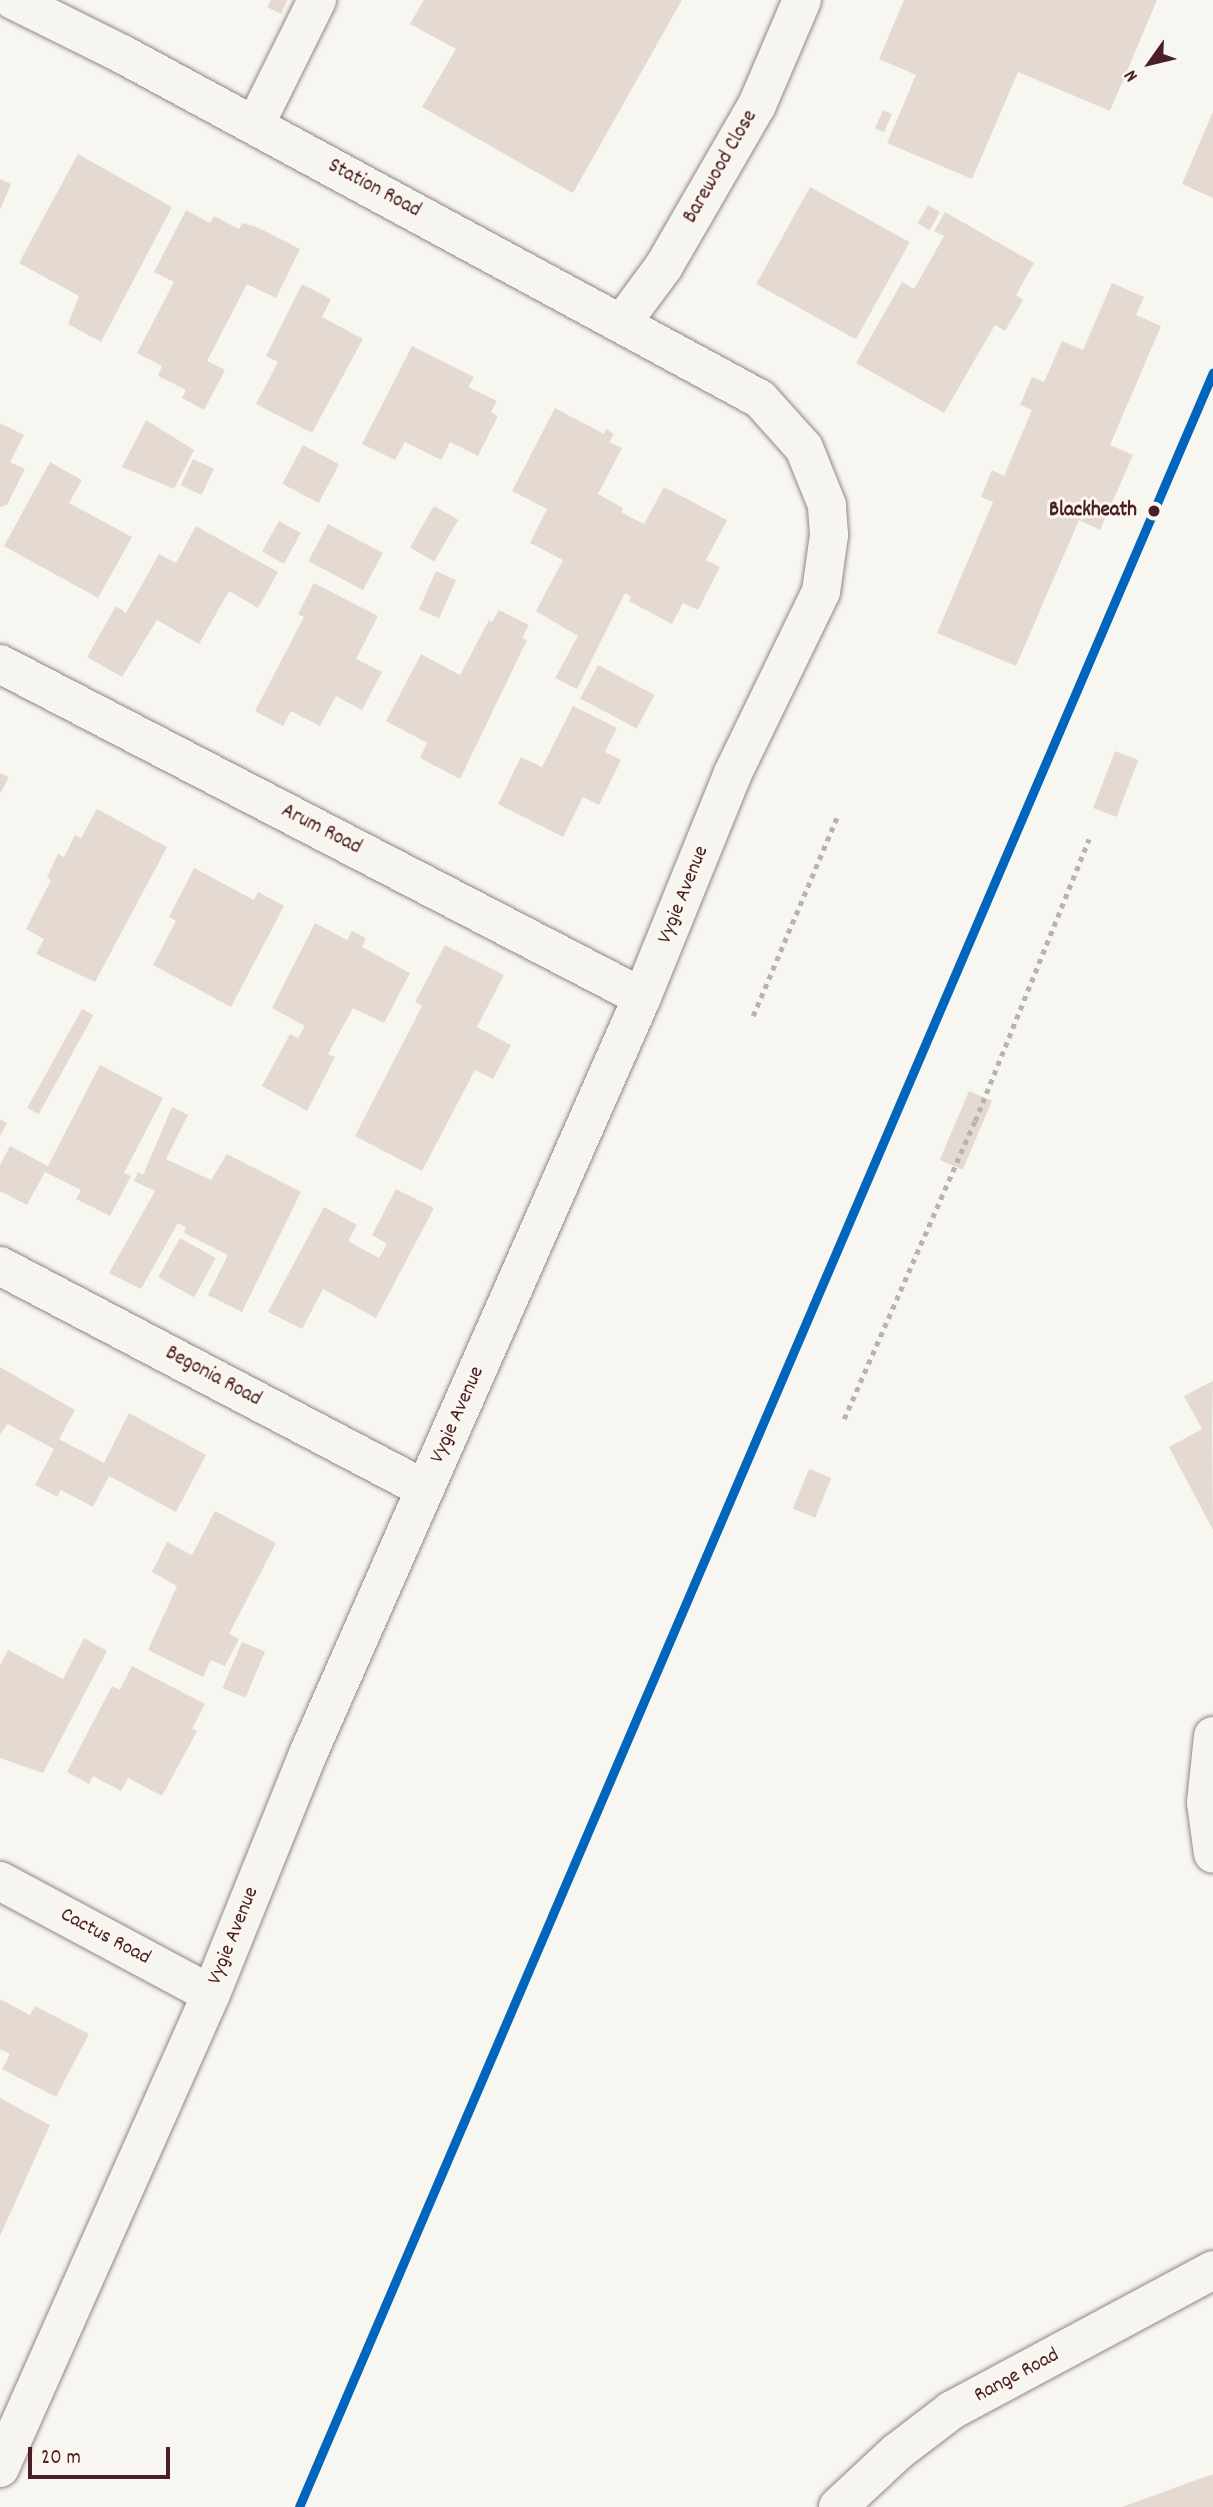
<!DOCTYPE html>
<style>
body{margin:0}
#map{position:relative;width:1213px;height:2507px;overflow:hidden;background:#f8f6f0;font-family:Dekko,sans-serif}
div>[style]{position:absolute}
.building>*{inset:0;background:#e5dad2;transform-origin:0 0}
.path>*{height:4.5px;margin-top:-2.25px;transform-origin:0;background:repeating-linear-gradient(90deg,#b8b3b1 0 5px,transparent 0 10px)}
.roads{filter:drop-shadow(0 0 2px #918787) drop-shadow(0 0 2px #918787)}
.minor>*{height:38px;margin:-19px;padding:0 19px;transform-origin:19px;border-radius:19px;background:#f6f5f1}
.rail>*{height:8px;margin-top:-4px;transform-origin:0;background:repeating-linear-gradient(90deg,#fbf7ec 0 16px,#b8b3b1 0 32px);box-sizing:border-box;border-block:2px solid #b8b3b1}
.rail-1>*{height:9px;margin:-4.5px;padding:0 4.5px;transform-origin:4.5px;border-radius:4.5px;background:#0065bd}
.dots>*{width:19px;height:19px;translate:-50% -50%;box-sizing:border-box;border:4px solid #fbf7ec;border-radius:50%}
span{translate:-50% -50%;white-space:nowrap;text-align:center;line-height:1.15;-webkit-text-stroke:6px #fbf7ec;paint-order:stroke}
.street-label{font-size:21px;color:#4a1f2b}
.stop-label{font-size:21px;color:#4a1f2b;font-weight:700}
.right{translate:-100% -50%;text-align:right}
.north{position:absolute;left:1115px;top:28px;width:70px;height:70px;-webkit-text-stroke:5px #fbf7ec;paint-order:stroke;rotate:236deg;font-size:19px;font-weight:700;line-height:28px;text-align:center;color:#4a1f2b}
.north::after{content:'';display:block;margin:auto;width:24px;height:32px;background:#4a1f2b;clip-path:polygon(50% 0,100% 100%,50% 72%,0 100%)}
.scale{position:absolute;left:28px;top:2447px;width:142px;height:32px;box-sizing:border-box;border:4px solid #4a1f2b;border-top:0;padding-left:9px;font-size:21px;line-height:24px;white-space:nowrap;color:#4a1f2b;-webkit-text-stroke:5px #fbf7ec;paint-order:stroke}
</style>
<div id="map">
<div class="building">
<div style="clip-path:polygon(271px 0,287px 0,281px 14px,267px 7px)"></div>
<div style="clip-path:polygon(424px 0,682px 0,573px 193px,422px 107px,456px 49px,410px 24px)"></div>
<div style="clip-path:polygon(904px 0,1157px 0,1110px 111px,1018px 72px,972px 179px,887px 143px,916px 75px,879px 59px)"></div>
<div style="left:883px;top:110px;width:10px;height:20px;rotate:24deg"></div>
<div style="clip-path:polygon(1213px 112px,1213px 198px,1182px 184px)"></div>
<div style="clip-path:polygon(78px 154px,172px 207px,101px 342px,68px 324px,79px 296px,19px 263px)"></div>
<div style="clip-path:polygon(0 179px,11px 184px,0 210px)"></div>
<div style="left:810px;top:187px;width:114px;height:111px;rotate:29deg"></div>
<div style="left:928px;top:205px;width:14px;height:21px;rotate:30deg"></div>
<div style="clip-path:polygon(186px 210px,210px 223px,214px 216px,239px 229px,242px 223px,257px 227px,300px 249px,276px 298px,247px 284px,207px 361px,225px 370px,204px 410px,182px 398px,186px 390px,158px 376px,162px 366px,137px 353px,174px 282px,154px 272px)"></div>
<div style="clip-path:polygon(945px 212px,1034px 263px,1016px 295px,1023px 300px,1005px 331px,995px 325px,944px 413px,856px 363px,902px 282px,914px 289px,944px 236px,934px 231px)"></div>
<div style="clip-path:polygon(1112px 283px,1144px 297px,1136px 315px,1161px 326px,1110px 445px,1133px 455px,1100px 530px,1079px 520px,1016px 666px,937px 633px,993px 502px,981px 497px,992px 470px,1004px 476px,1032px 410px,1020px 405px,1032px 377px,1044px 382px,1062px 341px,1083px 350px)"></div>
<div style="clip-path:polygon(302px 284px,331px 299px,322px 317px,363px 339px,312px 433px,256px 404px,278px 362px,266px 356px)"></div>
<div style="clip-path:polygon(412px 346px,474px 377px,468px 387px,497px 401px,491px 412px,498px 416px,478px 456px,450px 442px,441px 460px,405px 442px,395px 460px,362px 444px)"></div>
<div style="clip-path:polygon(555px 408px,604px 434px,606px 429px,614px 434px,609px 442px,622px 448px,598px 494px,623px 508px,621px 512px,644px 524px,664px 487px,727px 520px,706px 560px,720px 567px,698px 610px,683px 603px,672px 624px,629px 601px,631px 597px,625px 593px,577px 689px,555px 678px,578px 636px,536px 611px,563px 560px,530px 543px,547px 509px,512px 491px)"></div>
<div style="clip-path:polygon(146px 420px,194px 450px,174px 489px,122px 467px)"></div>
<div style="clip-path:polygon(0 423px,24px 435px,10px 462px,25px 469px,7px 505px,0 507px)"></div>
<div style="left:303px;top:445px;width:41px;height:44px;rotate:28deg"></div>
<div style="left:193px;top:459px;width:23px;height:29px;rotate:25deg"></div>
<div style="clip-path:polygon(50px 462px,82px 480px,69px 503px,132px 537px,98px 598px,4px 546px)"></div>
<div style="left:434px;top:506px;width:28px;height:48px;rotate:30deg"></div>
<div style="left:279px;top:521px;width:25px;height:35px;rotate:29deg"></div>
<div style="left:328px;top:524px;width:62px;height:42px;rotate:28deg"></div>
<div style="clip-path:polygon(196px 526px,278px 572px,258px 608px,229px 591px,199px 644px,157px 620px,122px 677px,87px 657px,116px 606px,126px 613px,159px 554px,176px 563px)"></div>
<div style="left:436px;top:571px;width:22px;height:42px;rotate:24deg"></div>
<div style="clip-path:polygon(314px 583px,378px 616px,356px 659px,382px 672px,362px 710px,336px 696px,320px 726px,291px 711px,283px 726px,255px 711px,304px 617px,298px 614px)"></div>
<div style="clip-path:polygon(499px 610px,529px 625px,522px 638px,527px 640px,460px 779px,420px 758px,427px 743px,386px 721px,421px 654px,460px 675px,489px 620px,492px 622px)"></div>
<div style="left:598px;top:665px;width:64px;height:38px;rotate:28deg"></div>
<div style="clip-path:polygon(573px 706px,617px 728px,605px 752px,621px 760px,599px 805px,583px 797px,563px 837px,498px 804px,521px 757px,542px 767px)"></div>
<div style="left:1115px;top:751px;width:25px;height:61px;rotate:21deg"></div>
<div style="clip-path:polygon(0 773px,9px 777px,0 794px)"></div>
<div style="clip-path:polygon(97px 809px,167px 847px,95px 982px,36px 954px,44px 939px,26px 929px,51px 880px,47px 877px,58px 854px,64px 857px,75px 835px,81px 838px)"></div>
<div style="clip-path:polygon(194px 868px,254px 900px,258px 892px,284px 906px,231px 1007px,153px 965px,176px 921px,169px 917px)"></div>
<div style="clip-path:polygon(315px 923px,347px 940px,352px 931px,366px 938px,362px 947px,410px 973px,384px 1023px,353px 1008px,328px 1054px,335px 1057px,307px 1111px,262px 1086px,290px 1034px,298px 1038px,305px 1026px,272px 1008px)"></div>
<div style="clip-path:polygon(445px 945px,504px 975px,477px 1027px,511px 1045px,493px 1079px,475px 1070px,422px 1171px,355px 1136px,422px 1006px,415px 1002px)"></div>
<div style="left:82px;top:1009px;width:13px;height:113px;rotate:29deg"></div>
<div style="clip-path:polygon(100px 1065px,163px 1098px,124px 1173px,131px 1176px,110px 1216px,76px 1199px,81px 1190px,45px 1172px,27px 1205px,0 1191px,0 1165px,10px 1146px,48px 1166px)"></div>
<div style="left:969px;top:1091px;width:25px;height:75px;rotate:23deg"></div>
<div style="clip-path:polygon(172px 1107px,188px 1115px,166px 1159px,170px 1161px,211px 1180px,227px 1154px,301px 1192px,242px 1312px,208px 1295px,228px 1255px,184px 1233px,186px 1227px,178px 1223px,141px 1289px,109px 1273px,155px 1191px,134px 1181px,138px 1172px,143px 1175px)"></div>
<div style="clip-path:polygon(0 1119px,7px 1123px,0 1136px)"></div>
<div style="clip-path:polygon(396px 1189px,434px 1208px,376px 1318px,323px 1289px,302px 1329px,268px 1312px,324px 1207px,357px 1225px,348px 1241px,379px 1258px,387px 1244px,372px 1235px)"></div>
<div style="left:180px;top:1238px;width:41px;height:45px;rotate:29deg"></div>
<div style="clip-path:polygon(0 1367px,75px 1410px,59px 1439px,104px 1463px,129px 1413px,206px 1455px,176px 1512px,109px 1476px,93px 1507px,61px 1490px,57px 1497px,35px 1485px,54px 1449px,8px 1424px,0 1434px)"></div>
<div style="clip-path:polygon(1213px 1381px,1212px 1424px,1213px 1530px,1169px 1447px,1202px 1429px,1184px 1396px)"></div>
<div style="left:809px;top:1469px;width:24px;height:43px;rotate:22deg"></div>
<div style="clip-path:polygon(215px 1511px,276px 1543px,229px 1634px,239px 1639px,225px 1666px,211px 1660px,203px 1677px,148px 1650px,177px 1586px,152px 1572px,167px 1542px,192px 1555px)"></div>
<div style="clip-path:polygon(84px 1638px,107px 1651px,43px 1773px,0 1758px,0 1665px,8px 1650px,63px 1679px)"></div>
<div style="left:242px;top:1642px;width:25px;height:50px;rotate:23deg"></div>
<div style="clip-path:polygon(132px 1666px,205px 1704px,192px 1729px,197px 1731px,162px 1796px,128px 1778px,121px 1791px,93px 1776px,89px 1784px,67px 1772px,112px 1686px,120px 1690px)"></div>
<div style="clip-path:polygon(0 1999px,30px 2015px,35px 2006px,89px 2034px,56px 2097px,2px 2069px,10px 2054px,0 2049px)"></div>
<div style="clip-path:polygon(0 2098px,50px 2125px,0 2236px)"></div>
<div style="clip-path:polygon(1213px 2474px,1213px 2507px,1122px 2507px)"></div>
</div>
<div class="path">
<div style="left:753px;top:1016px;width:218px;rotate:-67.1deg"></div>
<div style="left:844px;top:1419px;width:326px;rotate:-66.3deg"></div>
<div style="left:975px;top:1121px;width:304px;rotate:-68deg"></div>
</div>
<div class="roads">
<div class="minor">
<div style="left:255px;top:125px;width:140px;rotate:-63.6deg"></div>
<div style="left:622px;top:323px;width:71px;rotate:-53.6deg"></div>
<div style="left:664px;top:266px;width:186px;rotate:-60deg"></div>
<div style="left:757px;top:105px;width:114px;rotate:-66.8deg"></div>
<div style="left:0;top:664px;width:723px;rotate:27.42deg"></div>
<div style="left:0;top:1266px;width:480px;rotate:27.7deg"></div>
<div style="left:1213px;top:1736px;width:67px;rotate:96deg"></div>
<div style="left:1206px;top:1803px;width:51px;rotate:82.2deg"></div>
<div style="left:0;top:1881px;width:239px;rotate:28.2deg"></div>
<div style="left:0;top:2468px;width:519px;rotate:-66deg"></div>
<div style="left:211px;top:1994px;width:259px;rotate:-68deg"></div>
<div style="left:308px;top:1754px;width:827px;rotate:-66.19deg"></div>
<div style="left:642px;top:997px;width:240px;rotate:-67.9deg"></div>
<div style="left:732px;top:775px;width:203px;rotate:-64.1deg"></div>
<div style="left:821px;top:592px;width:58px;rotate:-82deg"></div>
<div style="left:829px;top:535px;width:30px;rotate:-94deg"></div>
<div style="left:827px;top:505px;width:61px;rotate:-112deg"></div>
<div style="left:804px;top:448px;width:66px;rotate:-131.9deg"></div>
<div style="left:760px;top:399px;width:725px;rotate:-151.6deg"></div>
<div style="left:122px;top:54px;width:122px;rotate:-153.6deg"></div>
<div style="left:838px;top:2507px;width:81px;rotate:-43deg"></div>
<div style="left:897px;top:2452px;width:69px;rotate:-37.4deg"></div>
<div style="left:952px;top:2410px;width:296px;rotate:-28.2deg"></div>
</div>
</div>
<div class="rail">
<div style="left:299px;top:2507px;width:2322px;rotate:-66.82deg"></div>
</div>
<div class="rail-1">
<div style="left:299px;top:2507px;width:2322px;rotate:-66.82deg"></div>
</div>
<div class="dots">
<div style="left:1154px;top:511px;background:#4a1f2b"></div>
</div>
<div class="street-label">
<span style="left:721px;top:167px;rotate:-60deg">Barewood Close</span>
<span style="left:374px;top:189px;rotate:28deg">Station Road</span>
<span style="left:321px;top:830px;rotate:27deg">Arum Road</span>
<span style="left:684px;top:895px;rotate:-68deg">Vygie Avenue</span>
<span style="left:213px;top:1377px;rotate:28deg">Begonia Road</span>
<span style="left:458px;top:1415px;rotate:-66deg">Vygie Avenue</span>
<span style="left:234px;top:1936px;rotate:-68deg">Vygie Avenue</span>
<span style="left:105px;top:1937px;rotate:28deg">Cactus Road</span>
<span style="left:1017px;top:2376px;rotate:-28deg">Range Road</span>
</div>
<div class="stop-label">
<span class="right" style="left:1137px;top:511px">Blackheath</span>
</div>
<div class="north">N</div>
<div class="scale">20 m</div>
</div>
